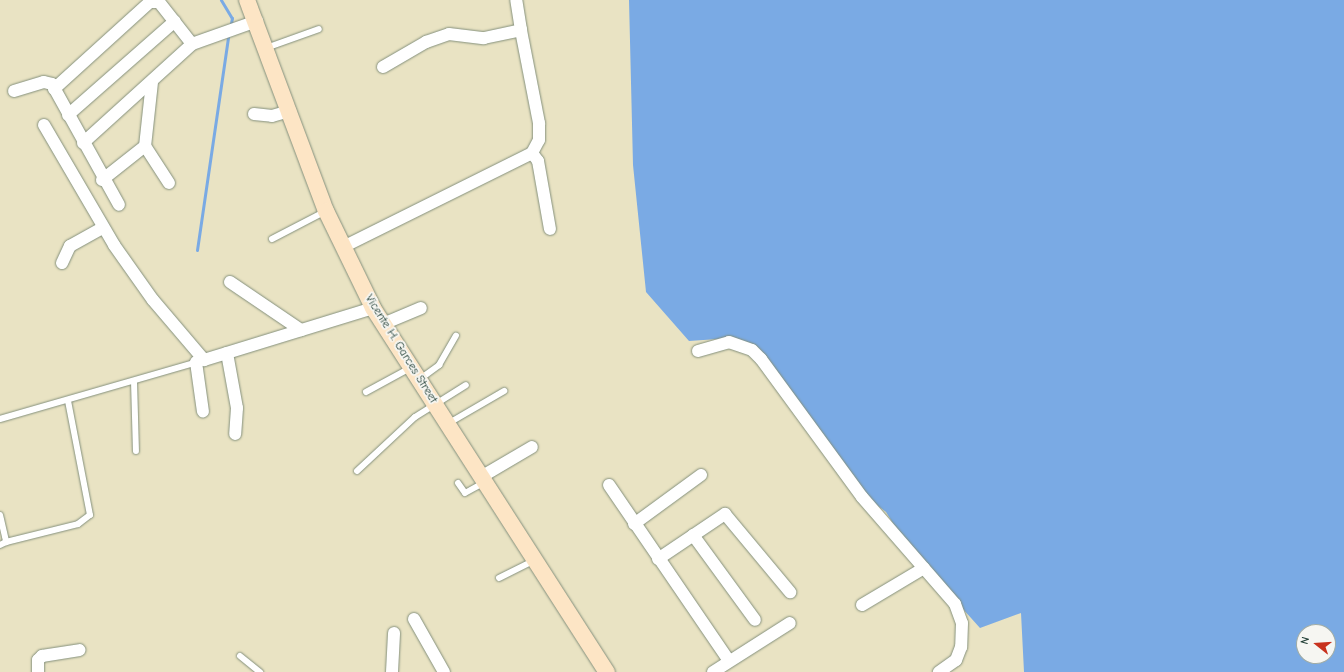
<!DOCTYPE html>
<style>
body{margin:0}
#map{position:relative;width:1344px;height:672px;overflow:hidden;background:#e9e3c3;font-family:"Comic Neue",sans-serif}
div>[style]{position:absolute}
.water>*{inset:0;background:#7aaae4}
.stream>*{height:3px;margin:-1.5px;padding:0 1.5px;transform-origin:1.5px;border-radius:1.5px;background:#7aaae4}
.roads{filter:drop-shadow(0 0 1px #84907c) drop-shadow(0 0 1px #84907c)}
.lane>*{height:6px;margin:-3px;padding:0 3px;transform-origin:3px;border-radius:3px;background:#fff}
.street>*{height:12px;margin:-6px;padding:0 6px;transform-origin:6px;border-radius:6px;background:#fff}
.secondary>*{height:16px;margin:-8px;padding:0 8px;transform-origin:8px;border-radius:8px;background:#fde5c5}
span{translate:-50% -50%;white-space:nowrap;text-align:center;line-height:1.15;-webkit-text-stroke:4px #f6f6f2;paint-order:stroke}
.street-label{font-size:12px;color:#1f3d34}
.north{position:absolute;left:1296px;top:624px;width:40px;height:40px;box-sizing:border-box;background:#f6f6f2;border:1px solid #a0aca6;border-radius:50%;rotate:287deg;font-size:11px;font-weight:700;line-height:16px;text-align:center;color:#1f3d34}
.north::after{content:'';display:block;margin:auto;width:14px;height:18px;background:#c8321e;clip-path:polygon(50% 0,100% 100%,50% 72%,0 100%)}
</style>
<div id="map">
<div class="water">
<div style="clip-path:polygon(evenodd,629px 0,1344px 0,1344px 672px,1024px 672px,1021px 613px,980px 628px,909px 549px,886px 512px,860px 492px,782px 384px,732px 338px,689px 341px,646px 292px,633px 165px,629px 0,1304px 632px,1328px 632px,1328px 656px,1304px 656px,1304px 632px)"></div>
</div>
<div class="stream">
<div style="left:221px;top:0;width:21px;rotate:59deg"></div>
<div style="left:232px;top:18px;width:10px;rotate:101deg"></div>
<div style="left:197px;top:250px;width:215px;rotate:-81.7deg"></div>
</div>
<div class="roads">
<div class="lane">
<div style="left:266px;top:48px;width:56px;rotate:-19.7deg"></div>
<div style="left:272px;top:239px;width:61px;rotate:-27.4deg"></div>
<div style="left:420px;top:379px;width:24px;rotate:-36deg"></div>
<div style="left:439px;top:365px;width:34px;rotate:-60deg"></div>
<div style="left:134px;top:381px;width:70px;rotate:88.4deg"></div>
<div style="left:366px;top:392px;width:50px;rotate:-28.6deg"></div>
<div style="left:0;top:419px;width:206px;rotate:-16.1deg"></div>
<div style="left:449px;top:423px;width:64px;rotate:-30.2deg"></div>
<div style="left:357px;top:471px;width:79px;rotate:-43deg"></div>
<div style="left:415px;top:417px;width:60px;rotate:-32.1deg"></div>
<div style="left:458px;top:483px;width:12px;rotate:55deg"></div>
<div style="left:465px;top:493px;width:23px;rotate:-29deg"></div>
<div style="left:0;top:515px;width:28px;rotate:77deg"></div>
<div style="left:6px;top:542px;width:7px;rotate:153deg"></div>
<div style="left:6px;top:542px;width:74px;rotate:-14deg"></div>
<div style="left:78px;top:524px;width:15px;rotate:-37deg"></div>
<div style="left:90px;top:515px;width:116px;rotate:-100.9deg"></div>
<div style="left:499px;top:578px;width:40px;rotate:-26.6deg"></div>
<div style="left:240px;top:656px;width:26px;rotate:39deg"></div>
</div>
<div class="street">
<div style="left:383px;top:67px;width:50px;rotate:-30.2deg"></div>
<div style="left:426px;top:42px;width:24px;rotate:-19deg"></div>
<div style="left:449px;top:34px;width:35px;rotate:7deg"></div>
<div style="left:484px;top:38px;width:38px;rotate:-12deg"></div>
<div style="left:521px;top:30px;width:30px;rotate:-99deg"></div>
<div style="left:152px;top:82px;width:64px;rotate:96.2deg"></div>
<div style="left:145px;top:146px;width:44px;rotate:57deg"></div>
<div style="left:54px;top:89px;width:130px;rotate:-42.2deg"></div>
<div style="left:150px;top:2px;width:9px"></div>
<div style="left:159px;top:2px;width:53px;rotate:51.8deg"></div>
<div style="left:14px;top:91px;width:31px;rotate:-17deg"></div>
<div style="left:44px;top:82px;width:8px;rotate:14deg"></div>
<div style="left:52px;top:84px;width:138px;rotate:61deg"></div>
<div style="left:254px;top:114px;width:18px;rotate:6deg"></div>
<div style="left:272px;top:116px;width:19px;rotate:-16deg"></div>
<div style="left:68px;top:115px;width:142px;rotate:-41.3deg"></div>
<div style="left:44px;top:125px;width:139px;rotate:59.7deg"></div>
<div style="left:114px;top:245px;width:67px;rotate:54.7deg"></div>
<div style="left:153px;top:300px;width:79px;rotate:49.6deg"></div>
<div style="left:204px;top:360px;width:177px;rotate:-17.1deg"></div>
<div style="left:83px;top:143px;width:147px;rotate:-42.2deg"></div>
<div style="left:192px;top:44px;width:69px;rotate:-19.5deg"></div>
<div style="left:532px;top:153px;width:10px;rotate:53deg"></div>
<div style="left:538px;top:161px;width:69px;rotate:80deg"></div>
<div style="left:102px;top:180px;width:55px;rotate:-38.3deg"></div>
<div style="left:343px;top:247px;width:211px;rotate:-26.4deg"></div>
<div style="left:532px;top:153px;width:15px;rotate:-62deg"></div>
<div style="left:539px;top:140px;width:17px;rotate:-90deg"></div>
<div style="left:539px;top:123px;width:95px;rotate:-101deg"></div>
<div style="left:62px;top:263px;width:19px;rotate:-65deg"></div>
<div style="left:70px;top:246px;width:38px;rotate:-29deg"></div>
<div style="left:230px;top:282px;width:86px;rotate:34.1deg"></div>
<div style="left:383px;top:324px;width:41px;rotate:-22.8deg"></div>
<div style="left:698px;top:351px;width:32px;rotate:-16deg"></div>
<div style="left:729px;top:342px;width:24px;rotate:19deg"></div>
<div style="left:752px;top:350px;width:13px;rotate:45deg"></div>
<div style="left:761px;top:359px;width:171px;rotate:53.8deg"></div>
<div style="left:862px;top:497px;width:142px;rotate:49deg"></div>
<div style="left:955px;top:604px;width:20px;rotate:70deg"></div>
<div style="left:962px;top:623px;width:24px;rotate:92deg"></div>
<div style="left:961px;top:647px;width:14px;rotate:111deg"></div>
<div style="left:956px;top:660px;width:21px;rotate:145deg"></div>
<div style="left:227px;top:353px;width:56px;rotate:79.7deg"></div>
<div style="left:237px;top:408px;width:26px;rotate:94deg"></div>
<div style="left:196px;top:362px;width:50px;rotate:82deg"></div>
<div style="left:481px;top:477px;width:59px;rotate:-30.5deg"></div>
<div style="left:609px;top:485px;width:213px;rotate:55.7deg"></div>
<div style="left:634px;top:524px;width:83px;rotate:-36.2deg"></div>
<div style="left:693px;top:535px;width:105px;rotate:53.9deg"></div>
<div style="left:658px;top:559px;width:81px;rotate:-33.9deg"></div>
<div style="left:725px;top:514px;width:102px;rotate:50.2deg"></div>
<div style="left:862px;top:605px;width:72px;rotate:-30.8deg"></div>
<div style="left:414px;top:619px;width:61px;rotate:60.5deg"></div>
<div style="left:38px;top:672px;width:12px;rotate:-90deg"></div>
<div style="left:38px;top:660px;width:6px;rotate:-45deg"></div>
<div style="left:42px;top:656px;width:38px;rotate:-9deg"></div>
<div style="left:392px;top:672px;width:39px;rotate:-87deg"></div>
<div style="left:713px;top:672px;width:91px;rotate:-32.5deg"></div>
</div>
<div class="secondary">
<div style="left:247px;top:0;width:225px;rotate:69.5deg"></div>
<div style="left:326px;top:211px;width:108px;rotate:64.1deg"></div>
<div style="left:373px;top:308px;width:433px;rotate:57.3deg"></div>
</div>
</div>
<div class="street-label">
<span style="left:401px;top:349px;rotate:58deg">Vicente H. Garces Street</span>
</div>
<div class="north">N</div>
</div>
